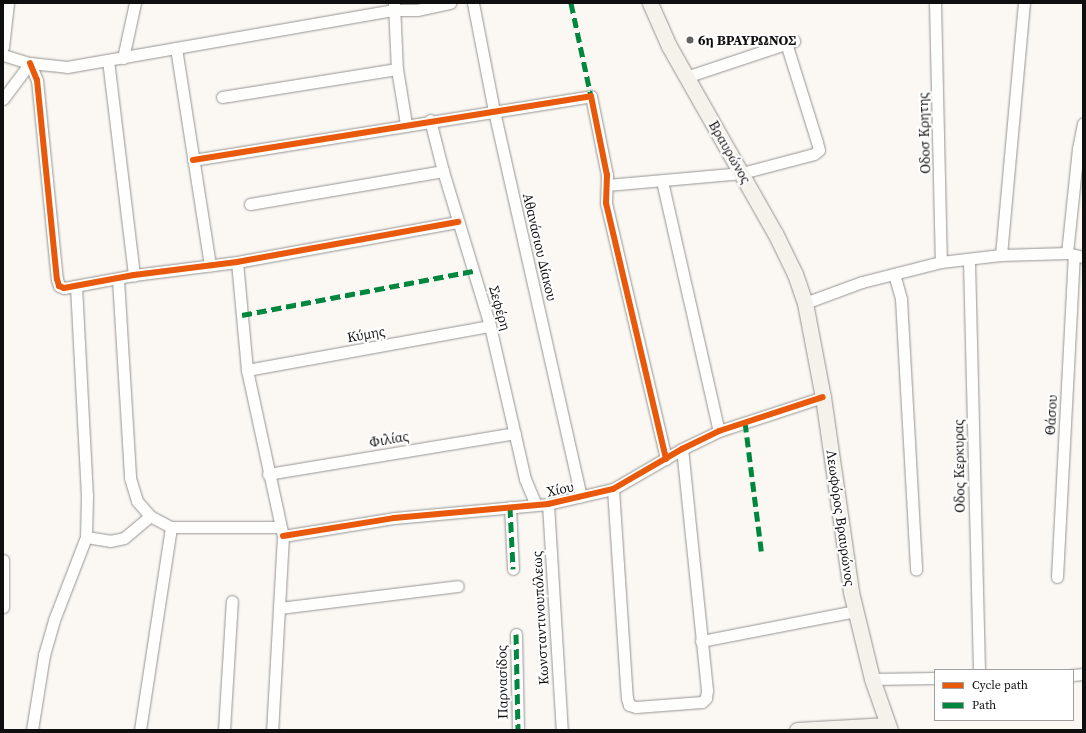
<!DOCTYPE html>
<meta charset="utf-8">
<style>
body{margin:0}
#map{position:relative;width:1086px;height:733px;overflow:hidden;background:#fbf8f4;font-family:"Source Serif 4",serif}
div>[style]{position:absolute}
.roads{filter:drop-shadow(0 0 1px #959492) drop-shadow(0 0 1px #959492)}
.street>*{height:11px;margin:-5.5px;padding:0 5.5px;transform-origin:5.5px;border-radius:5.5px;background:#fefefd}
.secondary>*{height:15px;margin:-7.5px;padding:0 7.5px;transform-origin:7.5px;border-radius:7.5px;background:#f5f2eb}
.quiet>*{height:5px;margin-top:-2.5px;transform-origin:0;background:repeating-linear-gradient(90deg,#00873e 0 10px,transparent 0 15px)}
.cycleway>*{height:6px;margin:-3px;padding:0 3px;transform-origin:3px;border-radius:3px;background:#e8590c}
.dots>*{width:11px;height:11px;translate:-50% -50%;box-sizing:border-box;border:2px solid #fff;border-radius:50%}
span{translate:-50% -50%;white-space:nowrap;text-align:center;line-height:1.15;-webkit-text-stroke:4px #fff;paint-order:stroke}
.poi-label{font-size:14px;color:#0f0f0f;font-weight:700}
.left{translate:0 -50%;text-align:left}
.street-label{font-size:14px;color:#0f0f0f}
.frame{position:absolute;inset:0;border:4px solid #0f0f0f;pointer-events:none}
.legend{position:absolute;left:934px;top:669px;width:140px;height:52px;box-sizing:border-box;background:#fff;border:1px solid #9f9f9f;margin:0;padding:5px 7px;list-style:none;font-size:12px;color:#0f0f0f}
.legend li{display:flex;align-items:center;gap:8px;height:20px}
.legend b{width:20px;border:1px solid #9f9f9f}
</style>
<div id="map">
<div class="roads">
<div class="street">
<div style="left:473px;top:3px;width:110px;rotate:79deg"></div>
<div style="left:494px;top:111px;width:395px;rotate:77.3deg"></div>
<div style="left:935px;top:3px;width:259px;rotate:88.7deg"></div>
<div style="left:394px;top:4px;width:65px;rotate:87.4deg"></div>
<div style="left:397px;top:69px;width:56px;rotate:80.7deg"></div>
<div style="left:3px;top:47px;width:44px;rotate:-83.5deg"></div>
<div style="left:176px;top:48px;width:220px;rotate:81.1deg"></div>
<div style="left:3px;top:55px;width:28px;rotate:17deg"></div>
<div style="left:30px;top:63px;width:37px;rotate:6deg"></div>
<div style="left:67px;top:67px;width:332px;rotate:-9.9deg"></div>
<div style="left:394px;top:10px;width:23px"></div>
<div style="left:417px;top:10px;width:34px;rotate:-12deg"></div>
<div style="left:123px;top:58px;width:56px;rotate:-77.7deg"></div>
<div style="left:108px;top:60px;width:217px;rotate:83.1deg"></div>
<div style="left:30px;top:63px;width:18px;rotate:68deg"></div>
<div style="left:37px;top:80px;width:200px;rotate:84.3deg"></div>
<div style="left:57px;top:279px;width:7px;rotate:74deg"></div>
<div style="left:59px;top:286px;width:5px;rotate:22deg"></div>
<div style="left:64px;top:288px;width:71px;rotate:-10.5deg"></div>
<div style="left:134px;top:275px;width:104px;rotate:-7.2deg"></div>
<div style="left:237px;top:262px;width:225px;rotate:-10.3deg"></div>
<div style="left:686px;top:77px;width:114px;rotate:-18.4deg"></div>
<div style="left:222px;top:97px;width:177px;rotate:-9.1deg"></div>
<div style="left:3px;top:99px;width:45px;rotate:-53.1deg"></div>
<div style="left:430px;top:120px;width:53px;rotate:75.7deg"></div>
<div style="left:443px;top:171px;width:162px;rotate:73.1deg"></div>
<div style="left:490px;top:326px;width:157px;rotate:77.1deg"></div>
<div style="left:525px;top:479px;width:28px;rotate:67deg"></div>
<div style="left:193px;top:160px;width:403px;rotate:-9.1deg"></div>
<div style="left:591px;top:96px;width:81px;rotate:78.6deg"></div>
<div style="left:607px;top:175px;width:28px;rotate:92deg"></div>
<div style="left:606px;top:203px;width:263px;rotate:76.8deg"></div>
<div style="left:662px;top:181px;width:256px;rotate:77.2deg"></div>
<div style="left:607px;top:185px;width:136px;rotate:-5.1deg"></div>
<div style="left:742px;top:173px;width:74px;rotate:-14.8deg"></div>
<div style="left:814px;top:154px;width:6px;rotate:-39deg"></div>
<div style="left:819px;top:150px;width:8px;rotate:-104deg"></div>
<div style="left:817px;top:142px;width:104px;rotate:-107.4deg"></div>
<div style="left:250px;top:204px;width:196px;rotate:-9.7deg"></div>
<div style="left:1067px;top:253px;width:105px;rotate:-84deg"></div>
<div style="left:1078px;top:149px;width:26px;rotate:-79deg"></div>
<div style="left:1001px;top:255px;width:253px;rotate:-84.8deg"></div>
<div style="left:969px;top:261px;width:409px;rotate:88.6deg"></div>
<div style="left:237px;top:262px;width:108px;rotate:84.7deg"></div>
<div style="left:247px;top:370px;width:170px;rotate:77.8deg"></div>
<div style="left:283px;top:536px;width:194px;rotate:93.2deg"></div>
<div style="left:894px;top:274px;width:26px;rotate:74deg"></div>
<div style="left:901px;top:299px;width:271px;rotate:86.8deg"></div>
<div style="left:118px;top:279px;width:199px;rotate:86.5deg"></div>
<div style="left:130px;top:478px;width:24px;rotate:73deg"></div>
<div style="left:137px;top:501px;width:20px;rotate:49deg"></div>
<div style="left:150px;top:516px;width:24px;rotate:28deg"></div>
<div style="left:171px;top:527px;width:109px"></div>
<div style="left:805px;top:303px;width:61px;rotate:-20.2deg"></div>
<div style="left:862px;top:282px;width:81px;rotate:-14.2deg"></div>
<div style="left:941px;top:262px;width:60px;rotate:-6.7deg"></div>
<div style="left:1001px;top:255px;width:66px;rotate:-1.7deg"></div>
<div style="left:1067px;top:253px;width:16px;rotate:14deg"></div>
<div style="left:247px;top:370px;width:247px;rotate:-10.3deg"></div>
<div style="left:268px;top:474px;width:250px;rotate:-9.4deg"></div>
<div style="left:613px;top:489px;width:209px;rotate:86.2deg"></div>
<div style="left:627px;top:698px;width:7px;rotate:74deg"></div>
<div style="left:629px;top:705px;width:7px;rotate:16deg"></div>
<div style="left:636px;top:707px;width:66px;rotate:-4.3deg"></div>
<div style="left:702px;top:702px;width:6px;rotate:-45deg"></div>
<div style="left:706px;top:698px;width:8px;rotate:-83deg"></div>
<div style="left:707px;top:690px;width:242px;rotate:-95.9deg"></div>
<div style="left:548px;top:504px;width:226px;rotate:86.5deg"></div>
<div style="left:510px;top:507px;width:62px;rotate:87.2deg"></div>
<div style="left:283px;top:536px;width:112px;rotate:-9.2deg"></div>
<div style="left:394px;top:518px;width:155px;rotate:-5.2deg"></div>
<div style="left:548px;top:504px;width:67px;rotate:-13deg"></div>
<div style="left:613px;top:489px;width:80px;rotate:-30.1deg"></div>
<div style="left:682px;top:449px;width:41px;rotate:-25.9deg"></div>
<div style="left:719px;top:431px;width:109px;rotate:-18.1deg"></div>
<div style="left:86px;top:537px;width:24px;rotate:9deg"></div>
<div style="left:110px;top:541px;width:14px;rotate:-12deg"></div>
<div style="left:124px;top:538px;width:34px;rotate:-40deg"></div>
<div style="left:3px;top:560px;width:47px;rotate:90deg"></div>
<div style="left:1057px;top:577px;width:322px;rotate:-87deg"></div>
<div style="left:279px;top:608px;width:180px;rotate:-7deg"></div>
<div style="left:516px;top:634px;width:96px;rotate:88.8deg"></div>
<div style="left:701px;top:641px;width:157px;rotate:-11deg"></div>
<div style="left:1073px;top:675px;width:10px;rotate:-6deg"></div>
<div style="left:872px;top:679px;width:63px;rotate:-0.9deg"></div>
<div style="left:32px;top:730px;width:76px;rotate:-80.9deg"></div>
<div style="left:44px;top:655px;width:36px;rotate:-74deg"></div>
<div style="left:54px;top:620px;width:89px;rotate:-68.9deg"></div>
<div style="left:86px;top:537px;width:41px;rotate:-88.6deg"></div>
<div style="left:87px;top:496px;width:210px;rotate:-93deg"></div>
<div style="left:140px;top:730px;width:205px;rotate:-81.3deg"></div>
<div style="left:224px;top:730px;width:129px;rotate:-86.5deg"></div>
</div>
<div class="secondary">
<div style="left:650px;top:3px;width:47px;rotate:66.2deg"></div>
<div style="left:669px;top:46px;width:215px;rotate:60.5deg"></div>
<div style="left:775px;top:233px;width:46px;rotate:64deg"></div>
<div style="left:795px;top:274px;width:31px;rotate:71deg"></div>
<div style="left:805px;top:303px;width:96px;rotate:79.2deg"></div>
<div style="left:823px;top:397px;width:197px;rotate:81.8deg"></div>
<div style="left:851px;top:592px;width:89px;rotate:76.4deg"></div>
<div style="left:872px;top:679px;width:54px;rotate:70.6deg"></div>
<div style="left:797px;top:730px;width:91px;rotate:-3.1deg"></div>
</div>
</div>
<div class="quiet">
<div style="left:571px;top:3px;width:95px;rotate:77.9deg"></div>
<div style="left:242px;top:315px;width:235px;rotate:-10.8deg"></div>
<div style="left:745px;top:422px;width:135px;rotate:82.8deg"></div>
<div style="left:510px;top:507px;width:62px;rotate:87.2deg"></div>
<div style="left:516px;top:634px;width:96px;rotate:88.8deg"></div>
</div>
<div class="cycleway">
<div style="left:30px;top:63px;width:18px;rotate:68deg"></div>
<div style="left:37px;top:80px;width:200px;rotate:84.3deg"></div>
<div style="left:57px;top:279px;width:7px;rotate:74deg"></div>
<div style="left:59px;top:286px;width:5px;rotate:22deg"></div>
<div style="left:64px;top:288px;width:71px;rotate:-10.5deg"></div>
<div style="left:134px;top:275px;width:104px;rotate:-7.2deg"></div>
<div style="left:237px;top:262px;width:225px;rotate:-10.3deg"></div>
<div style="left:193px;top:160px;width:403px;rotate:-9.1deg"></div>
<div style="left:591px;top:96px;width:81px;rotate:78.6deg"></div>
<div style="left:607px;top:175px;width:28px;rotate:92deg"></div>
<div style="left:606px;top:203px;width:263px;rotate:76.8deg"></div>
<div style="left:283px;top:536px;width:112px;rotate:-9.2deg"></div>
<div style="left:394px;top:518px;width:155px;rotate:-5.2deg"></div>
<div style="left:548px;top:504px;width:67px;rotate:-13deg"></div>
<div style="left:613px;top:489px;width:80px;rotate:-30.1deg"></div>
<div style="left:682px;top:449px;width:41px;rotate:-25.9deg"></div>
<div style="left:719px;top:431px;width:109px;rotate:-18.1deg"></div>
</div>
<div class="dots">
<div style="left:690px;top:40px;background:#62615f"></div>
</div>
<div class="poi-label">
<span class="left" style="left:698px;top:40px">6η ΒΡΑΥΡΩΝΟΣ</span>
</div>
<div class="street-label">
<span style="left:924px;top:133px;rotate:-92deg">Οδοσ Κρητης</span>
<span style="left:730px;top:152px;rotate:60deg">Βραυρώνος</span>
<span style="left:540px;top:247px;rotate:77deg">Αθανάσιου Δίακου</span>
<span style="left:500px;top:308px;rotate:74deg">Σεφέρη</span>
<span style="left:366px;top:334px;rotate:-10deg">Κύμης</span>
<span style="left:1051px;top:415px;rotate:-87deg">Θάσου</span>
<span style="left:389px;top:439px;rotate:-10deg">Φιλίας</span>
<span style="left:959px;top:466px;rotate:-91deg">Οδος Κερκυρας</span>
<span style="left:560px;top:489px;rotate:-12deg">Χίου</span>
<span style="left:841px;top:518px;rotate:82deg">Λεωφόρος Βραυρώνος</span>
<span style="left:540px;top:618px;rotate:-93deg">Κωνσταντινουπόλεως</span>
<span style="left:502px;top:682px;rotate:-91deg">Παρνασίδος</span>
</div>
<div class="frame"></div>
<ul class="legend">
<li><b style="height:5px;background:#e8590c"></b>Cycle path</li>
<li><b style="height:5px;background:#00873e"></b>Path</li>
</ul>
</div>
